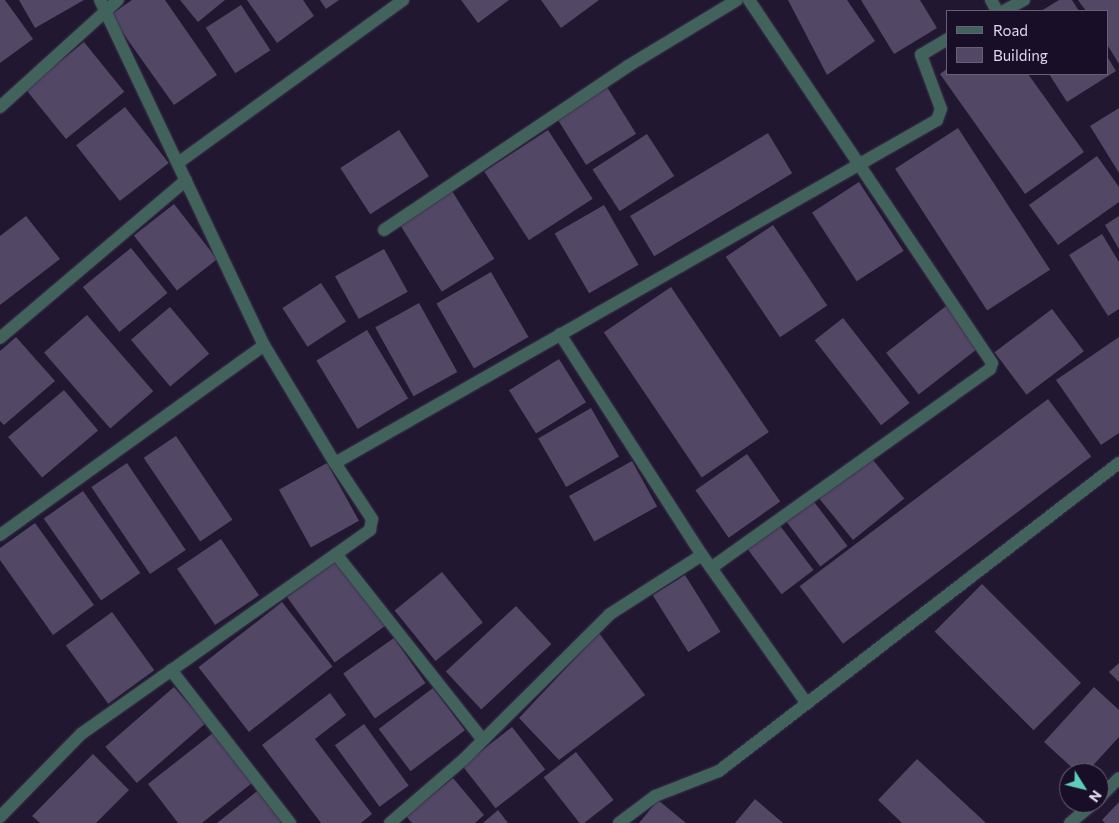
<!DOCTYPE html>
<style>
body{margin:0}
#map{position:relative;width:1119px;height:823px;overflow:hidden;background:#211731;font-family:Commissioner,sans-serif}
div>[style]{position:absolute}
.building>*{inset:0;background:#524866;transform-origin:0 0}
.roads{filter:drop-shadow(0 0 1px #3c324b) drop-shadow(0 0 1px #3c324b)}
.minor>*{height:12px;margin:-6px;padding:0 6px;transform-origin:6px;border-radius:6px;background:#41635c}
span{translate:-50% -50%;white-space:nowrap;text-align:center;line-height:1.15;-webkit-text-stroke:4px #180e27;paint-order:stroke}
.legend{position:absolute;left:946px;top:10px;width:162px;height:65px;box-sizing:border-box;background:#180e27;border:1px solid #686076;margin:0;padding:6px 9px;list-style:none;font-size:15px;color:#dfdaec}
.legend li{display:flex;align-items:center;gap:10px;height:25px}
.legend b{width:25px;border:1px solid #686076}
.north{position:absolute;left:1059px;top:763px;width:50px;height:50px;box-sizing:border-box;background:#180e27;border:1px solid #686076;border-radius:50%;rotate:126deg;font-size:14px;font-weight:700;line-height:20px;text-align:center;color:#dfdaec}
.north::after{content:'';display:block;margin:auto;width:18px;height:22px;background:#5dceb9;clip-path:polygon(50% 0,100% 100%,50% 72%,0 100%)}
</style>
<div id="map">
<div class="building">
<div style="clip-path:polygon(0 0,5px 0,33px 39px,0 63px)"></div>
<div style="clip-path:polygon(19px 0,84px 0,35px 28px)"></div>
<div style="clip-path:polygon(132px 0,165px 0,217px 75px,174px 105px,110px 15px)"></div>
<div style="clip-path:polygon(180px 0,225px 0,198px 22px)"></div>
<div style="clip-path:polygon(247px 0,303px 0,314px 16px,277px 43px)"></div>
<div style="clip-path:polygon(320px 0,339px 0,326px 9px)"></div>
<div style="clip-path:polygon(461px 0,509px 0,478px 23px)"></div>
<div style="clip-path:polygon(541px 0,599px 0,561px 28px)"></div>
<div style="clip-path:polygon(788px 0,847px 0,875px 41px,827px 75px)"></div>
<div style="clip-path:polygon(861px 0,920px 0,937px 28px,894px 54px)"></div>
<div style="clip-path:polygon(1059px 0,1072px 0,1079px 11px,1041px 11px)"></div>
<div style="clip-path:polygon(1078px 0,1119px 0,1119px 64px,1108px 46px,1108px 11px,1086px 11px)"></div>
<div style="left:241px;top:5px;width:54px;height:42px;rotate:57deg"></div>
<div style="left:84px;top:42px;width:64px;height:75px;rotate:51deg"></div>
<div style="clip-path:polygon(1108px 58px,1116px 71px,1067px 102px,1049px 74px,1108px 74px)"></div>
<div style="clip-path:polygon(948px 68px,948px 74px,1028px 74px,1084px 152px,1025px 194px,940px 74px)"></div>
<div style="left:607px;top:87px;width:55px;height:59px;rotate:58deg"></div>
<div style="left:125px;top:107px;width:71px;height:62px;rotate:52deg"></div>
<div style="clip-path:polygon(1119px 108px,1119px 173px,1090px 126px)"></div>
<div style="left:958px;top:128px;width:169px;height:75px;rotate:57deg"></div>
<div style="left:399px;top:130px;width:55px;height:70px;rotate:57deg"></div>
<div style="left:548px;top:130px;width:82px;height:76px;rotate:57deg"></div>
<div style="left:768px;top:133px;width:47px;height:161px;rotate:59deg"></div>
<div style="left:647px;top:134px;width:50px;height:65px;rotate:57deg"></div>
<div style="clip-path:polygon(1097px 156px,1119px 187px,1119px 202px,1058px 245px,1029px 205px)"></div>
<div style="left:859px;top:182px;width:82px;height:56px;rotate:57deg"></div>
<div style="left:452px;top:191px;width:80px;height:62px;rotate:58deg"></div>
<div style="left:174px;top:204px;width:70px;height:51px;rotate:52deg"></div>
<div style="left:604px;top:205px;width:69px;height:57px;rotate:60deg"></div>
<div style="clip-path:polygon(26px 216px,60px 259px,0 305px,0 236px)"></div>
<div style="clip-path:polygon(1119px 216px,1119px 249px,1105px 225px)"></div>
<div style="left:773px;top:225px;width:97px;height:57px;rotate:56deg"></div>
<div style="clip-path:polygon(1102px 234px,1119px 262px,1119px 309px,1108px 316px,1069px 255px)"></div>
<div style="left:131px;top:248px;width:58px;height:62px;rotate:51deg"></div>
<div style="left:384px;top:249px;width:49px;height:56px;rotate:61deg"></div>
<div style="left:491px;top:272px;width:75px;height:63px;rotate:60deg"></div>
<div style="left:321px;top:283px;width:46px;height:46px;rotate:57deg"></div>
<div style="left:671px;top:287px;width:175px;height:81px;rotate:56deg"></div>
<div style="left:419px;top:303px;width:79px;height:50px;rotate:61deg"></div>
<div style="left:946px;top:306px;width:53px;height:76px;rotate:52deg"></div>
<div style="left:170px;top:307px;width:61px;height:51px;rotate:50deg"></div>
<div style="left:1052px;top:309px;width:53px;height:72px;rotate:53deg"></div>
<div style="left:87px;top:315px;width:101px;height:57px;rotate:49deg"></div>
<div style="left:843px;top:318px;width:108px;height:36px;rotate:52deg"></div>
<div style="left:367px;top:330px;width:80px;height:59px;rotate:59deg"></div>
<div style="clip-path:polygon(16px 337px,55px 381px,4px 425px,0 421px,0 351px)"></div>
<div style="clip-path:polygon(1119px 337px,1119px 433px,1101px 445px,1056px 380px)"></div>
<div style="left:559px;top:359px;width:51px;height:59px;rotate:58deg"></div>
<div style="left:64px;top:390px;width:53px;height:73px;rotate:50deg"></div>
<div style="left:1048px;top:399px;width:72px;height:311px;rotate:53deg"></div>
<div style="left:591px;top:408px;width:56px;height:61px;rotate:60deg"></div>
<div style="left:176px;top:436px;width:101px;height:39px;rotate:56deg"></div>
<div style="left:747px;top:454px;width:58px;height:63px;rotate:55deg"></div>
<div style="left:869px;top:455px;width:56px;height:66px;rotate:51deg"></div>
<div style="left:632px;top:461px;width:52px;height:72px;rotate:61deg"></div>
<div style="left:127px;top:463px;width:105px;height:43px;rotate:56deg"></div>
<div style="left:327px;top:463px;width:66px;height:55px;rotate:61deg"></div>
<div style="left:83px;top:491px;width:100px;height:48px;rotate:55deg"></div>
<div style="left:812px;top:499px;width:59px;height:34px;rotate:53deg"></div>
<div style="clip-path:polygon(35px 523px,94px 605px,53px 635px,0 560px,0 548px)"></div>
<div style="left:778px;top:523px;width:59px;height:40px;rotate:53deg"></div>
<div style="left:221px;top:539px;width:68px;height:53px;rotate:56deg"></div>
<div style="left:338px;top:560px;width:81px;height:63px;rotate:54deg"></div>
<div style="left:442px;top:572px;width:65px;height:61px;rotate:51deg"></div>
<div style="left:685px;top:575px;width:67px;height:38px;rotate:58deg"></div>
<div style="left:982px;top:584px;width:140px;height:67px;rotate:45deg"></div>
<div style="left:282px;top:602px;width:82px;height:106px;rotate:52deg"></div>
<div style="left:516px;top:606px;width:52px;height:96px;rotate:47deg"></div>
<div style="left:112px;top:612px;width:72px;height:57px;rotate:54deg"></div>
<div style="clip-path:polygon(599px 633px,645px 695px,559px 760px,519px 718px)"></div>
<div style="left:394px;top:638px;width:55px;height:62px;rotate:55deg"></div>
<div style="clip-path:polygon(1119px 663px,1119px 682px,1109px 672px)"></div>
<div style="left:174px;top:687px;width:48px;height:91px;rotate:49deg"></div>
<div style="clip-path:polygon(1094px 687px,1119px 710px,1119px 737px,1086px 773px,1078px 773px,1044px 742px)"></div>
<div style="left:433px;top:688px;width:53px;height:68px;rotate:53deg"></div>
<div style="clip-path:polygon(330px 693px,346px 715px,315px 739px,372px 814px,361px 823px,321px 823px,262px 745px)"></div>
<div style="left:364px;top:724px;width:76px;height:36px;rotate:54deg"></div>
<div style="left:512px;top:727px;width:54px;height:63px;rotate:52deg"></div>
<div style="clip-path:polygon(213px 733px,252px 783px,202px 823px,178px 823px,148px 784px)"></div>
<div style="left:576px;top:752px;width:61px;height:41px;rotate:52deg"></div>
<div style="clip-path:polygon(93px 754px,129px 790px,96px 823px,40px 823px,32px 816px)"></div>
<div style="clip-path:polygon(917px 759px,986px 823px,902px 823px,878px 800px)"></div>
<div style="clip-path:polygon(453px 778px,484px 815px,475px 823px,412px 823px,406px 816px)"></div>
<div style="clip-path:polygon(261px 788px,285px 818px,280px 823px,217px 823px)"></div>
<div style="clip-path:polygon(755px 799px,783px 823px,735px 823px)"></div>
<div style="clip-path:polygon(658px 800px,686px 823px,639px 823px)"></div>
<div style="clip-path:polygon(1119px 802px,1119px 823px,1105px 823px,1102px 820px)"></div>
<div style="clip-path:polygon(498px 810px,508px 823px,483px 823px)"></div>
</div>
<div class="roads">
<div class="minor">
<div style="left:100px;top:0;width:382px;rotate:64.6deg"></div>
<div style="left:264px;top:345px;width:138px;rotate:59deg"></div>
<div style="left:991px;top:0;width:13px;rotate:61deg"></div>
<div style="left:1004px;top:11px;width:23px;rotate:-29deg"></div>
<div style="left:0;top:107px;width:159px;rotate:-42.2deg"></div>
<div style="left:178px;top:163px;width:278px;rotate:-35.9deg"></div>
<div style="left:384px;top:230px;width:294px;rotate:-33.9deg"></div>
<div style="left:628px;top:66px;width:127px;rotate:-31.2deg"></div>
<div style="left:560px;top:334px;width:263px;rotate:57.3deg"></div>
<div style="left:702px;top:555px;width:182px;rotate:54.8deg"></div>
<div style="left:0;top:338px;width:244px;rotate:-40.3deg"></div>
<div style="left:0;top:535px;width:325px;rotate:-35.7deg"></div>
<div style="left:336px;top:554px;width:237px;rotate:51.7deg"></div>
<div style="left:711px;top:568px;width:343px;rotate:-35.5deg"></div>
<div style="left:990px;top:369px;width:6px;rotate:-72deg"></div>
<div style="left:992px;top:363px;width:437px;rotate:-123.8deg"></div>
<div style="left:171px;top:670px;width:194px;rotate:52.1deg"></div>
<div style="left:1099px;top:798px;width:28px;rotate:-45deg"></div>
<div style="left:0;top:817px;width:116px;rotate:-45.7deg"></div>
<div style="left:81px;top:734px;width:354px;rotate:-35.2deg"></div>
<div style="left:370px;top:530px;width:11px;rotate:-80deg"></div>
<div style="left:372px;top:519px;width:67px;rotate:-123.5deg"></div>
<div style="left:335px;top:463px;width:693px;rotate:-29.67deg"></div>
<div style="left:937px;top:120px;width:12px;rotate:-70deg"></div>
<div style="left:941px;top:109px;width:58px;rotate:-110.3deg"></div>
<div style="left:921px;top:55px;width:31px;rotate:-31deg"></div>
<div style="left:390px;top:823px;width:96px;rotate:-40.8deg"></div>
<div style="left:463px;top:760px;width:207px;rotate:-44.8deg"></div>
<div style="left:610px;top:614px;width:109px;rotate:-32.7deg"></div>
<div style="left:619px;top:823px;width:45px;rotate:-36.9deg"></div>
<div style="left:655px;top:796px;width:69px;rotate:-21.3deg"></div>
<div style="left:719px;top:771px;width:505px;rotate:-37.6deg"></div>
<div style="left:1070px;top:823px;width:31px;rotate:-40deg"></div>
</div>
</div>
<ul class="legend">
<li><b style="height:6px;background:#41635c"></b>Road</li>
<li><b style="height:14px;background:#524866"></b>Building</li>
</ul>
<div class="north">N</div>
</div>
